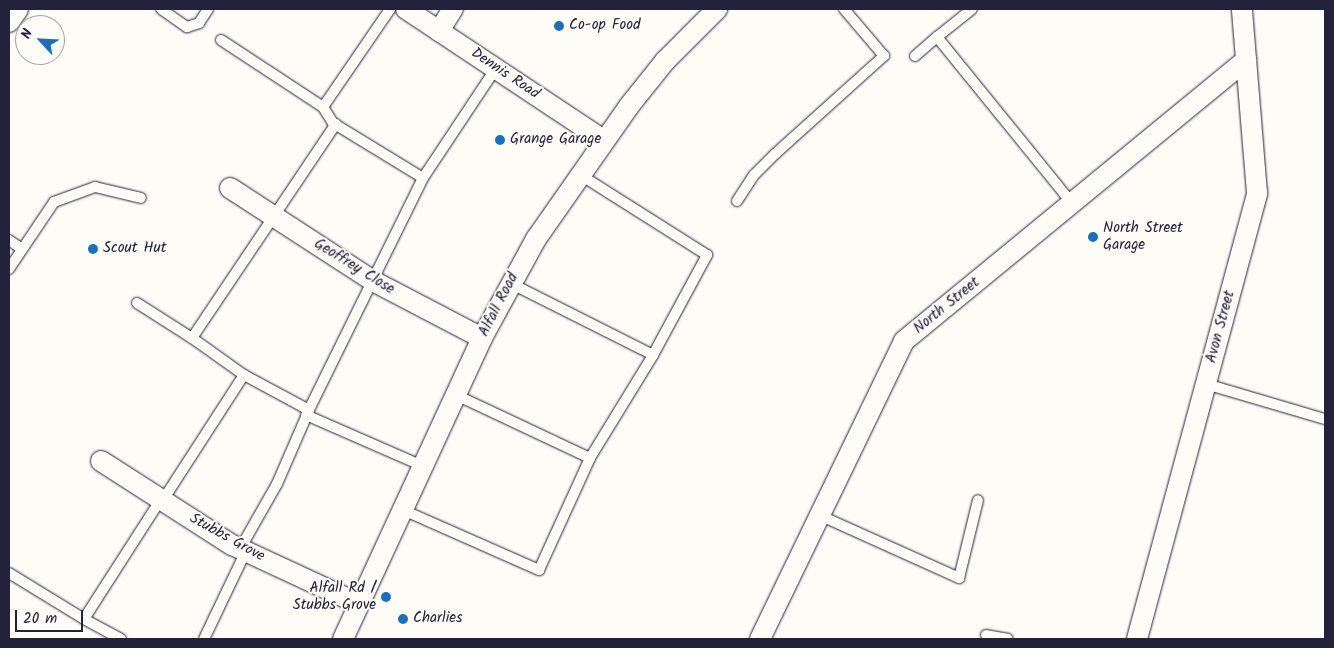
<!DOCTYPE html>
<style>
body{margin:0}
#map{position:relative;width:1334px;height:648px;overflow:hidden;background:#fdfcf7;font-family:Kalam,sans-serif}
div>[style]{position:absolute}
.roads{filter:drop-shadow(0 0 1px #22223b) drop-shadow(0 0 1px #22223b)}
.service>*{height:10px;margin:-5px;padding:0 5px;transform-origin:5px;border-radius:5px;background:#fdfcf7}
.minor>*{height:20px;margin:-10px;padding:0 10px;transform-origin:10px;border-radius:10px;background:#fdfcf7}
.dots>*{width:14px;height:14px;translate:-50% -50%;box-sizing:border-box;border:2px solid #fdfcf7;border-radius:50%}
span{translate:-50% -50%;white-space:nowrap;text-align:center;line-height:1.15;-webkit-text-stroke:4px #fdfcf7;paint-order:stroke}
.poi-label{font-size:15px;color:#22223b}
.left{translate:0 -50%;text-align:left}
.right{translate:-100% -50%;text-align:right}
.street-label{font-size:15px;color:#22223b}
.frame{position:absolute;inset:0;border:10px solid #22223b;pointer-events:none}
.north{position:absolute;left:15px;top:15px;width:50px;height:50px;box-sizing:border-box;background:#fdfcf7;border:1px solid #a5a5ac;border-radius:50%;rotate:295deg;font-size:14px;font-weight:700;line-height:20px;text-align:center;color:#22223b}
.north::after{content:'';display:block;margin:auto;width:18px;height:22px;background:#1f6fb2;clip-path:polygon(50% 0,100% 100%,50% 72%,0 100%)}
.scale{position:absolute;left:15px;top:610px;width:68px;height:22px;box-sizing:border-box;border:2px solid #22223b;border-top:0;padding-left:6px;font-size:15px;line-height:18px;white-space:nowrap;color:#22223b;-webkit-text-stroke:4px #fdfcf7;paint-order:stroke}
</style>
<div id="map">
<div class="roads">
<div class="service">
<div style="left:161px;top:9px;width:32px;rotate:35deg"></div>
<div style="left:187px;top:27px;width:13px;rotate:-18deg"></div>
<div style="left:199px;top:23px;width:17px;rotate:-57deg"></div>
<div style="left:972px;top:9px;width:45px;rotate:141.3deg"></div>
<div style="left:937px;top:37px;width:214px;rotate:50.9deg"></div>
<div style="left:221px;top:40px;width:122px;rotate:33.3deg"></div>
<div style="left:323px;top:107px;width:19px;rotate:58deg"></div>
<div style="left:333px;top:123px;width:105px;rotate:31.4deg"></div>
<div style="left:423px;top:178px;width:258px;rotate:116.2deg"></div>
<div style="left:915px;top:56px;width:29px;rotate:-41deg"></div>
<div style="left:323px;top:107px;width:119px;rotate:-55.6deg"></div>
<div style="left:423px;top:178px;width:132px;rotate:-56.4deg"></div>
<div style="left:737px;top:201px;width:31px;rotate:-57deg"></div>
<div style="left:754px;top:175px;width:30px;rotate:-45deg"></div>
<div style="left:775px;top:154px;width:147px;rotate:-42deg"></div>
<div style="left:884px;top:56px;width:62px;rotate:-130.4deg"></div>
<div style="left:9px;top:240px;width:16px;rotate:35deg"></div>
<div style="left:9px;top:269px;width:81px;rotate:-56.1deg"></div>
<div style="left:54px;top:202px;width:44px;rotate:-20.1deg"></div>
<div style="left:95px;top:187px;width:47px;rotate:13.4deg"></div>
<div style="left:510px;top:283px;width:160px;rotate:26.7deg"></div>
<div style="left:653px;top:355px;width:114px;rotate:-61.6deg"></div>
<div style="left:707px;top:255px;width:151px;rotate:-147.7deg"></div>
<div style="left:137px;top:303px;width:65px;rotate:32.5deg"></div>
<div style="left:192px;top:338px;width:258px;rotate:-56.1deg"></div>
<div style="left:1206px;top:384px;width:124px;rotate:16.4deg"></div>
<div style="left:456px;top:395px;width:148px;rotate:25.2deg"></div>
<div style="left:590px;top:458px;width:121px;rotate:-58.5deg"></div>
<div style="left:306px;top:415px;width:128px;rotate:23.6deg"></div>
<div style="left:163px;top:500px;width:149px;rotate:-57.1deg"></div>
<div style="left:244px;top:375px;width:64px;rotate:-144.6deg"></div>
<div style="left:403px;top:510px;width:149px;rotate:23.8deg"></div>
<div style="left:539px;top:570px;width:123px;rotate:-65.5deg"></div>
<div style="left:819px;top:515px;width:154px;rotate:24.2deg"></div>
<div style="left:959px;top:578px;width:80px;rotate:-76.3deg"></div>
<div style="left:240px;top:549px;width:75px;rotate:-60.4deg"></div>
<div style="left:277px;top:484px;width:81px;rotate:-66.6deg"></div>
<div style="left:309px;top:410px;width:74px;rotate:-151.7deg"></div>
<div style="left:9px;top:573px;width:88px;rotate:31.5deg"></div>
<div style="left:986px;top:635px;width:22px;rotate:10deg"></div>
<div style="left:121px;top:639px;width:42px;rotate:-151.6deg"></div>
<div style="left:84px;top:619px;width:143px;rotate:-57.3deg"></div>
<div style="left:204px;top:639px;width:98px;rotate:-64.5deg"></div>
</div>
<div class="minor">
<div style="left:406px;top:9px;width:237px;rotate:33.6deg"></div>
<div style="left:9px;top:22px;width:16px;rotate:-55deg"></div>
<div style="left:439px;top:31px;width:26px;rotate:-58deg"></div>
<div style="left:230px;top:188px;width:171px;rotate:33deg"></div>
<div style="left:373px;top:281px;width:123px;rotate:27.6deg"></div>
<div style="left:101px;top:461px;width:156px;rotate:32.7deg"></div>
<div style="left:232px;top:545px;width:140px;rotate:24.9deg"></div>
<div style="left:343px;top:639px;width:332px;rotate:-65.2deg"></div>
<div style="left:482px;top:338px;width:113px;rotate:-61.4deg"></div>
<div style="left:536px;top:239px;width:162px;rotate:-55deg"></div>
<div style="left:629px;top:106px;width:58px;rotate:-51.3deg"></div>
<div style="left:665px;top:61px;width:74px;rotate:-45deg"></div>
<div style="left:760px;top:639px;width:331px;rotate:-64.2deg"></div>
<div style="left:904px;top:341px;width:443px;rotate:-39.4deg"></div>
<div style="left:1137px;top:639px;width:462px;rotate:-74.9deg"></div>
<div style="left:1257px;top:193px;width:185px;rotate:-94.7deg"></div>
</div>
</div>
<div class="dots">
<div style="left:559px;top:26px;background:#1f6fb2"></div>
<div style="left:500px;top:140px;background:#1f6fb2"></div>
<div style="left:1093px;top:237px;background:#1f6fb2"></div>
<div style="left:93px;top:249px;background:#1f6fb2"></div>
<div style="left:386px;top:597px;background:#1f6fb2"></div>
<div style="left:403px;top:619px;background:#1f6fb2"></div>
</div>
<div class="poi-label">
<span class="left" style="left:569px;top:26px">Co-op Food</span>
<span class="left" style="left:510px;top:140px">Grange Garage</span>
<span class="left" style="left:1103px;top:237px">North Street<br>Garage</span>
<span class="left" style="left:103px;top:249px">Scout Hut</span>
<span class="right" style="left:376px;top:597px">Alfall Rd /<br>Stubbs Grove</span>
<span class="left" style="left:413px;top:619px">Charlies</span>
</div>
<div class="street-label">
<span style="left:505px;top:74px;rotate:34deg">Dennis Road</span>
<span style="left:354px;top:267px;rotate:32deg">Geoffrey Close</span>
<span style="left:499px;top:305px;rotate:-63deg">Alfall Road</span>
<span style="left:947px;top:306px;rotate:-39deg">North Street</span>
<span style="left:1221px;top:327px;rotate:-75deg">Avon Street</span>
<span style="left:227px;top:538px;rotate:29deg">Stubbs Grove</span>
</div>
<div class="frame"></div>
<div class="north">N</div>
<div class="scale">20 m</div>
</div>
